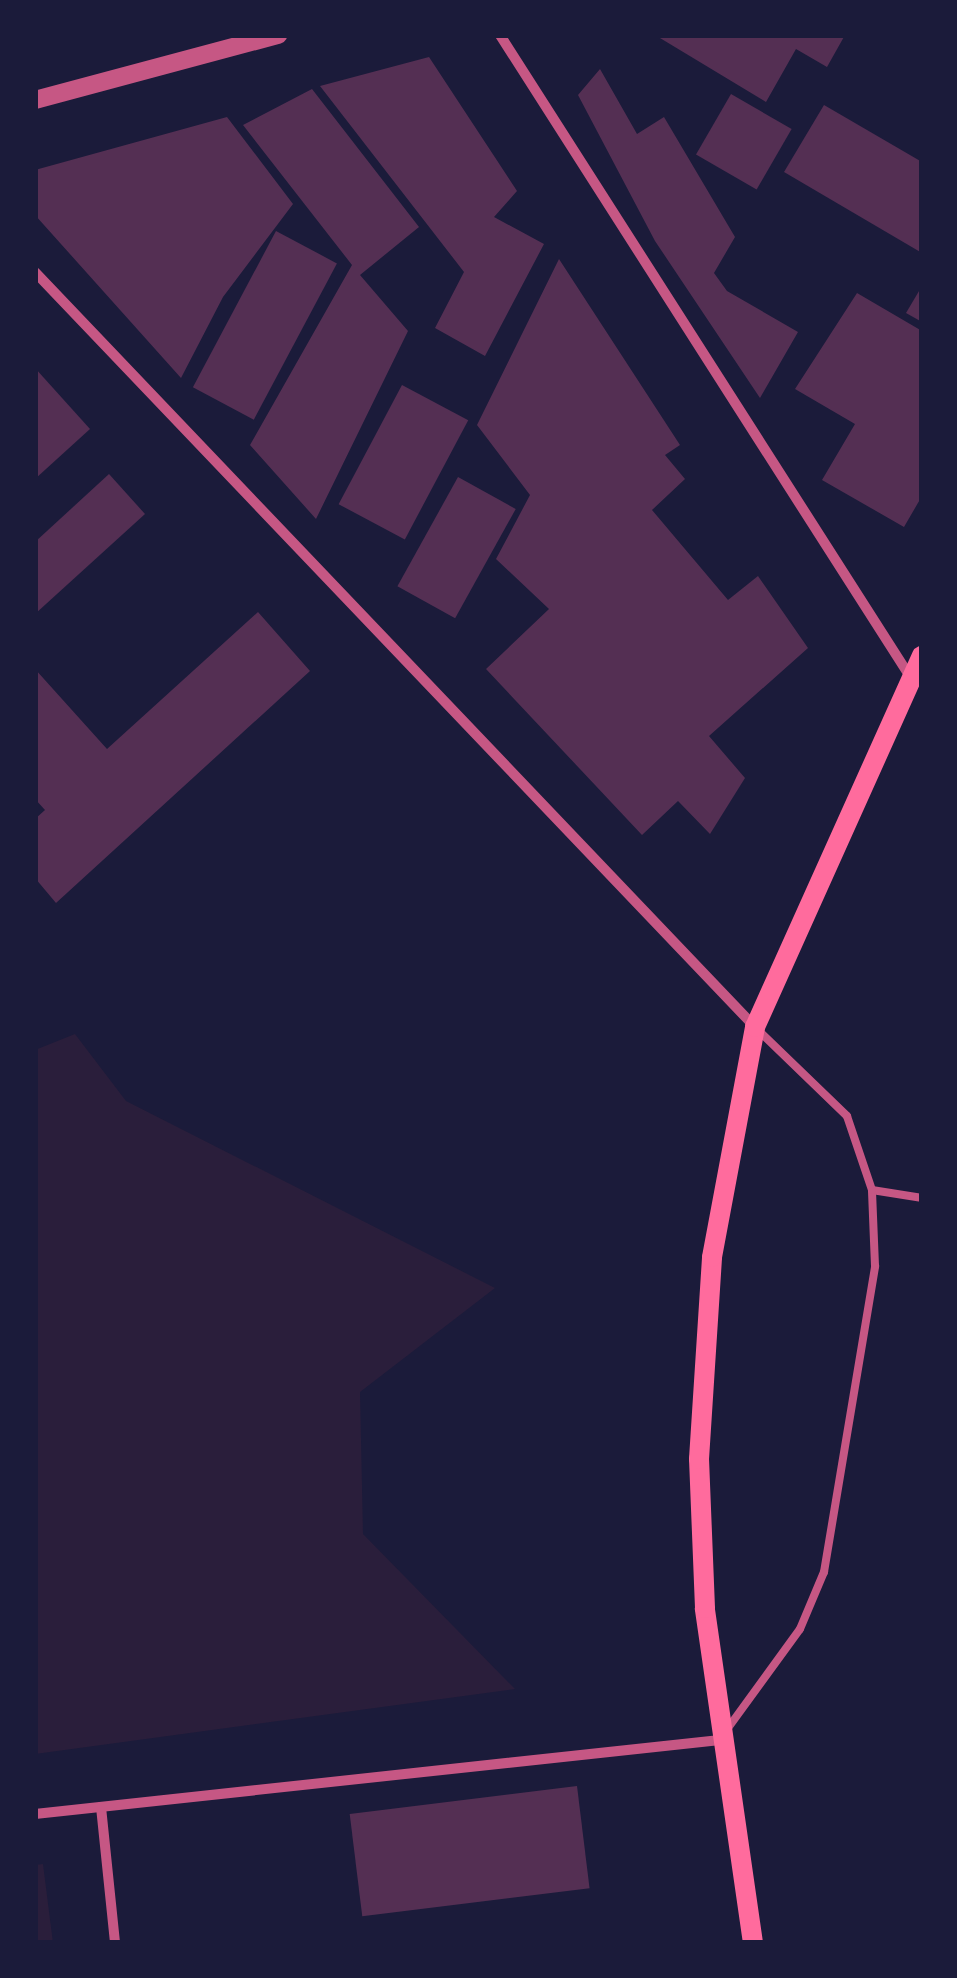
<!DOCTYPE html>
<style>
body{margin:0}
#map{position:relative;width:957px;height:1978px;overflow:hidden;background:#1b1b3a;font-family:Commissioner,sans-serif}
div>[style]{position:absolute}
.green>*{inset:0;background:#2a1e3b}
.building>*{inset:0;background:#542f53;transform-origin:0 0}
.service>*{height:8px;margin:-4px;padding:0 4px;transform-origin:4px;border-radius:4px;background:#c65784}
.minor>*{height:10px;margin:-5px;padding:0 5px;transform-origin:5px;border-radius:5px;background:#c65784}
.tertiary>*{height:18px;margin:-9px;padding:0 9px;transform-origin:9px;border-radius:9px;background:#c65784}
.secondary>*{height:20px;margin:-10px;padding:0 10px;transform-origin:10px;border-radius:10px;background:#ff6b9d}
span{translate:-50% -50%;white-space:nowrap;text-align:center;line-height:1.15;-webkit-text-stroke:8px #1b1b3a;paint-order:stroke}
.frame{position:absolute;inset:0;border:38px solid #1b1b3a;pointer-events:none}
</style>
<div id="map">
<div class="green">
<div style="clip-path:polygon(75px 1034px,126px 1101px,495px 1288px,360px 1392px,363px 1534px,515px 1689px,35px 1754px,35px 1050px)"></div>
<div style="clip-path:polygon(43px 1864px,53px 1943px,35px 1943px,35px 1865px)"></div>
</div>
<div class="building">
<div style="clip-path:polygon(655px 35px,845px 35px,827px 67px,796px 49px,766px 102px)"></div>
<div style="clip-path:polygon(429px 57px,517px 191px,494px 217px,544px 244px,485px 356px,435px 328px,464px 272px,320px 86px)"></div>
<div style="clip-path:polygon(600px 69px,637px 134px,664px 117px,735px 237px,714px 273px,727px 291px,798px 332px,760px 398px,655px 241px,578px 95px)"></div>
<div style="clip-path:polygon(312px 89px,419px 227px,360px 275px,408px 331px,316px 519px,250px 445px,352px 265px,243px 125px)"></div>
<div style="left:731px;top:94px;width:70px;height:70px;rotate:30deg"></div>
<div style="clip-path:polygon(824px 105px,922px 162px,922px 253px,784px 172px)"></div>
<div style="clip-path:polygon(227px 117px,293px 204px,223px 297px,181px 378px,35px 215px,35px 170px)"></div>
<div style="left:276px;top:231px;width:69px;height:177px;rotate:28deg"></div>
<div style="clip-path:polygon(559px 259px,680px 445px,665px 455px,685px 479px,652px 510px,728px 600px,758px 576px,808px 648px,709px 736px,745px 778px,710px 834px,678px 801px,642px 835px,486px 669px,549px 609px,496px 559px,530px 495px,477px 425px)"></div>
<div style="clip-path:polygon(922px 286px,922px 322px,906px 313px)"></div>
<div style="clip-path:polygon(857px 293px,922px 331px,922px 496px,904px 527px,822px 480px,855px 424px,795px 389px)"></div>
<div style="clip-path:polygon(35px 368px,90px 429px,35px 479px)"></div>
<div style="left:402px;top:385px;width:75px;height:135px;rotate:28deg"></div>
<div style="clip-path:polygon(109px 474px,145px 514px,35px 614px,35px 542px)"></div>
<div style="left:458px;top:477px;width:66px;height:125px;rotate:29deg"></div>
<div style="clip-path:polygon(258px 612px,310px 671px,56px 903px,35px 878px,35px 819px,45px 810px,35px 799px,35px 669px,107px 749px)"></div>
<div style="left:577px;top:1786px;width:103px;height:229px;rotate:83deg"></div>
</div>
<div class="service">
<div style="left:872px;top:1190px;width:51px;rotate:9.1deg"></div>
<div style="left:728px;top:1728px;width:122px;rotate:-54deg"></div>
<div style="left:800px;top:1629px;width:62px;rotate:-67.2deg"></div>
<div style="left:824px;top:1572px;width:310px;rotate:-80.5deg"></div>
<div style="left:875px;top:1266px;width:76px;rotate:-92.3deg"></div>
<div style="left:872px;top:1190px;width:78px;rotate:-108.7deg"></div>
<div style="left:847px;top:1116px;width:127px;rotate:-136deg"></div>
</div>
<div class="minor">
<div style="left:500px;top:35px;width:760px;rotate:57.42deg"></div>
<div style="left:35px;top:272px;width:1043px;rotate:46.36deg"></div>
<div style="left:101px;top:1807px;width:137px;rotate:84.1deg"></div>
<div style="left:35px;top:1814px;width:689px;rotate:-6.17deg"></div>
</div>
<div class="tertiary">
<div style="left:35px;top:100px;width:252px;rotate:-15deg"></div>
</div>
<div class="secondary">
<div style="left:753px;top:1943px;width:338px;rotate:-98.2deg"></div>
<div style="left:705px;top:1608px;width:149px;rotate:-92.3deg"></div>
<div style="left:699px;top:1459px;width:202px;rotate:-86.3deg"></div>
<div style="left:712px;top:1257px;width:234px;rotate:-79.4deg"></div>
<div style="left:755px;top:1027px;width:407px;rotate:-65.8deg"></div>
</div>
<div class="frame"></div>
</div>
